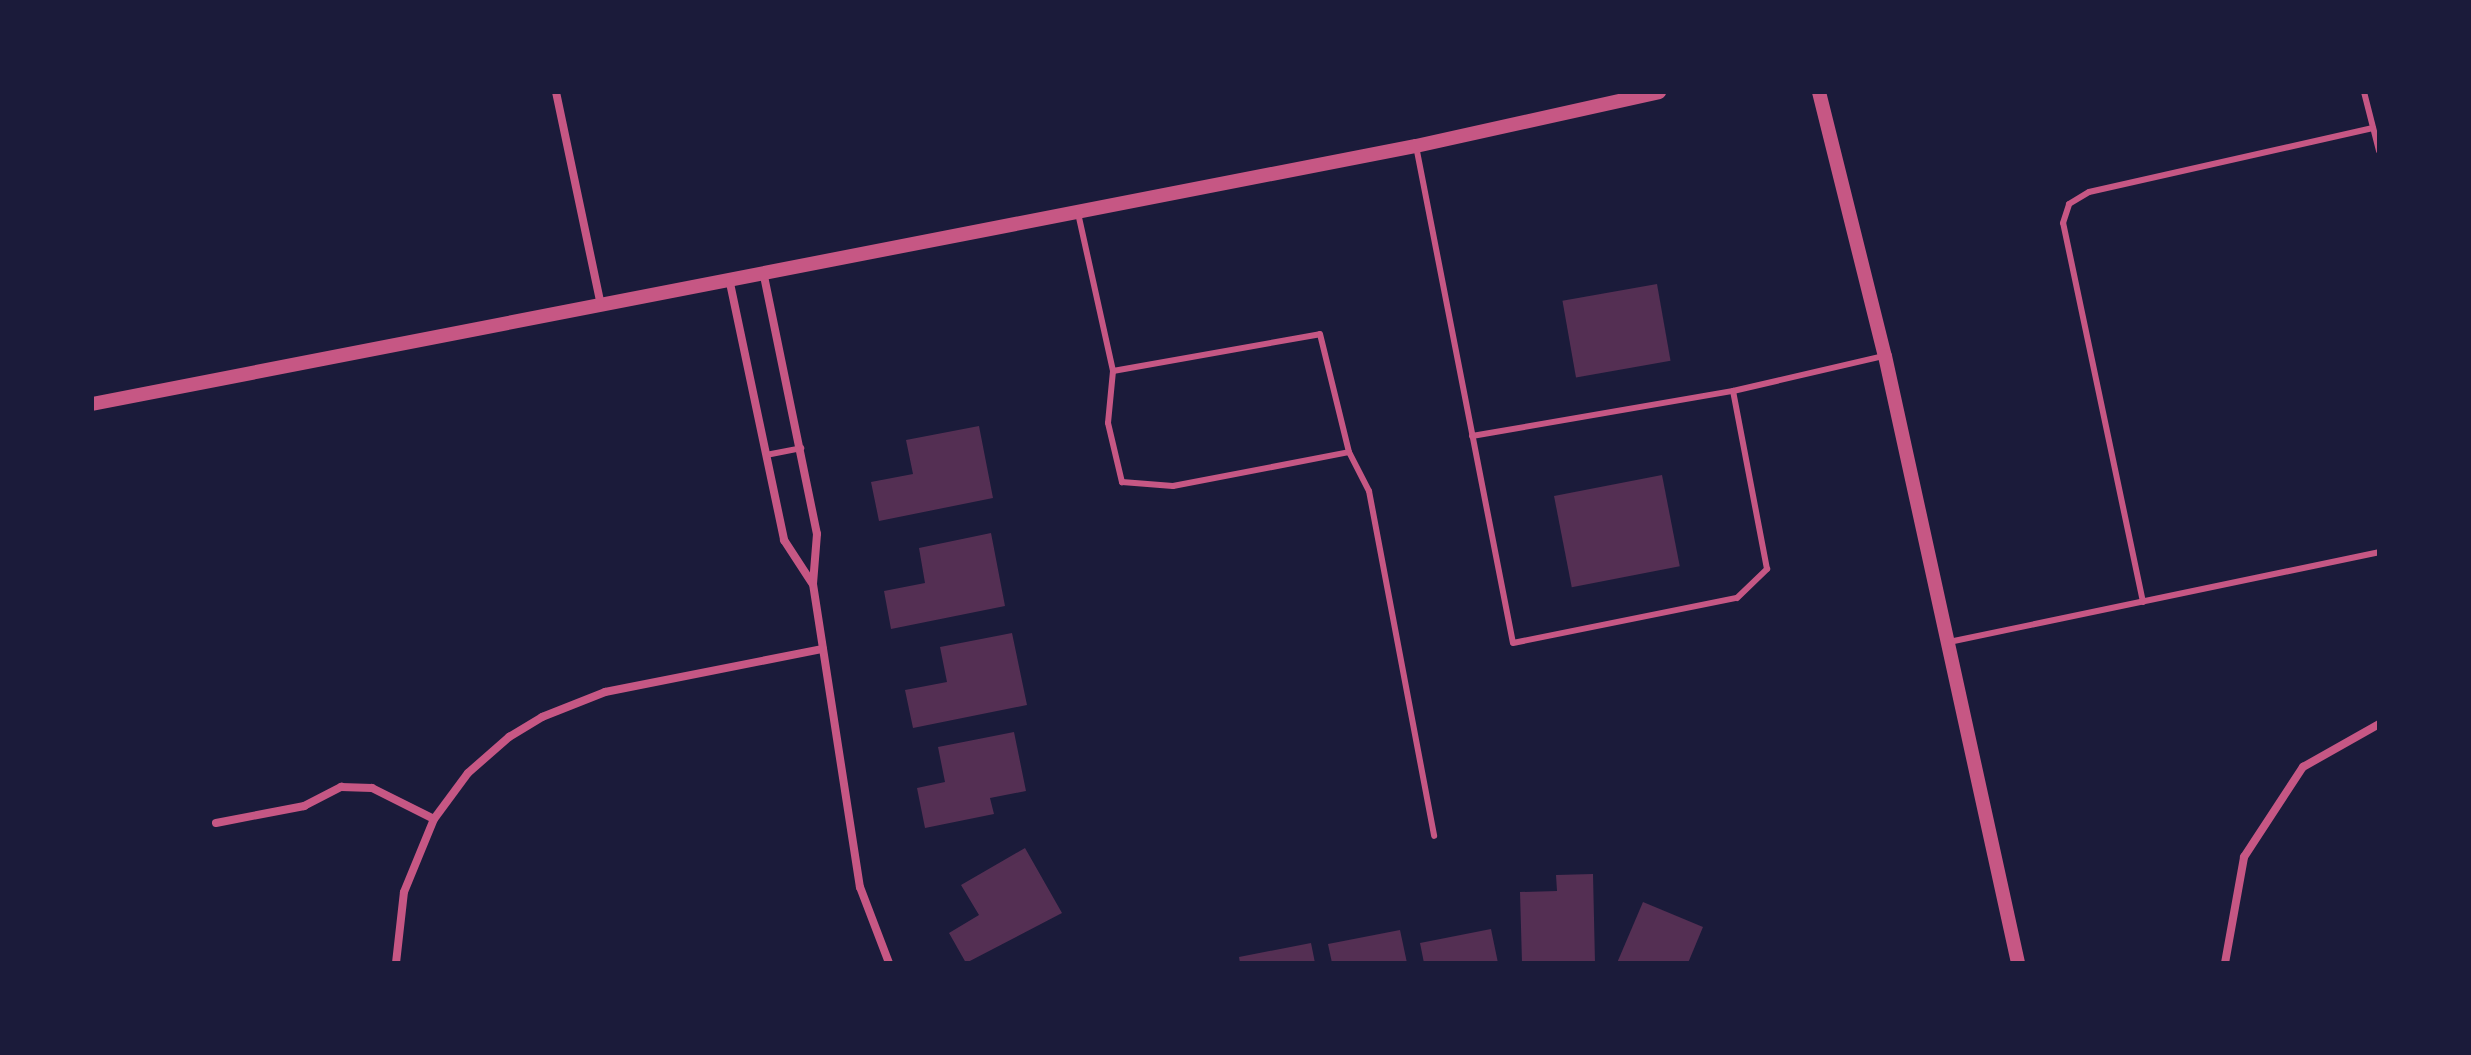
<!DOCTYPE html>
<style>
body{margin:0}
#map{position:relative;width:2471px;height:1055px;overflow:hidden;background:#1b1b3a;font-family:Jost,sans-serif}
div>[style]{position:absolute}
.building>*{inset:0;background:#542f53;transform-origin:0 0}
.service>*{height:6px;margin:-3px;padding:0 3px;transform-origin:3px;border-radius:3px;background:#c65784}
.minor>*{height:8px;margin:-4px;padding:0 4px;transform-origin:4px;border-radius:4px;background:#c65784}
.tertiary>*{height:14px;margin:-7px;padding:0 7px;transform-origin:7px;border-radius:7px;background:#c65784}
span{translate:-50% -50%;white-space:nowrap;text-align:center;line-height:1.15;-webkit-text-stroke:8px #1b1b3a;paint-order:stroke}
.frame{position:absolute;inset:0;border:94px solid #1b1b3a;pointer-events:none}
</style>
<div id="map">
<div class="building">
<div style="left:1657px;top:284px;width:78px;height:96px;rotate:80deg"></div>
<div style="clip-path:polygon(979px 426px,993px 498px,879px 521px,871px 482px,913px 474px,906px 440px)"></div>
<div style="left:1662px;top:475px;width:93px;height:110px;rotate:79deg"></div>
<div style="clip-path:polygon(991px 533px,1005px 606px,891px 629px,884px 591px,925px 583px,919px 548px)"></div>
<div style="clip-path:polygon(1012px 633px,1027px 705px,913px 728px,905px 690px,947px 682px,940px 647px)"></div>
<div style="clip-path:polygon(1014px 732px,1026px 791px,990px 798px,994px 814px,925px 828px,917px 788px,945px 782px,938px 747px)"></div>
<div style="clip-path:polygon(1025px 848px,1062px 913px,966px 963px,949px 933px,979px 915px,961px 885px)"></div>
<div style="clip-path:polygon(1593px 874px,1595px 963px,1522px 963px,1520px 892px,1557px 891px,1556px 875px)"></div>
<div style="clip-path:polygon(1643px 902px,1703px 927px,1688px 963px,1617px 963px)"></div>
<div style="clip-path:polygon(1491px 929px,1498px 963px,1424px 963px,1420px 943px)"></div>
<div style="clip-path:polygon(1400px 930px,1407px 963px,1332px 963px,1328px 944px)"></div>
<div style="clip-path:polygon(1311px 943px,1315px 963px,1240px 963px,1239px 957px)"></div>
</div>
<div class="service">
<div style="left:2364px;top:92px;width:61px;rotate:75.7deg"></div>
<div style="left:1416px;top:146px;width:506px;rotate:78.96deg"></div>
<div style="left:1513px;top:643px;width:228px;rotate:-11.4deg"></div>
<div style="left:1737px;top:598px;width:42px;rotate:-44deg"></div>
<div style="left:1767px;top:569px;width:181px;rotate:-100.8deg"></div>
<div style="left:1733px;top:391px;width:154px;rotate:-13.1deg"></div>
<div style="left:1078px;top:213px;width:162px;rotate:77.5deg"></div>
<div style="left:1113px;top:371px;width:52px;rotate:95.5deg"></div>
<div style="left:1108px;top:423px;width:61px;rotate:76.7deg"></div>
<div style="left:1122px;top:482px;width:51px;rotate:4.5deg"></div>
<div style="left:1173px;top:486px;width:179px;rotate:-10.9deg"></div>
<div style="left:1349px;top:452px;width:44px;rotate:62.9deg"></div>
<div style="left:1369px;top:491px;width:351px;rotate:79.3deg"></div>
<div style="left:1113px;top:371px;width:210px;rotate:-10.1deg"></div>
<div style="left:1320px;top:334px;width:122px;rotate:76.2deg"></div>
<div style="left:1472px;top:436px;width:265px;rotate:-9.8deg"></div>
<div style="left:766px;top:455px;width:36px;rotate:-11deg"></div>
<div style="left:2143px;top:602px;width:387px;rotate:-101.9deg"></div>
<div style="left:2063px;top:223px;width:20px;rotate:-72deg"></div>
<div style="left:2069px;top:204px;width:23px;rotate:-31deg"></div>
<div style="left:2089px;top:192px;width:291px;rotate:-12.7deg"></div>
<div style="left:1949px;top:642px;width:439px;rotate:-11.8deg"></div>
</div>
<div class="minor">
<div style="left:556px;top:92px;width:219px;rotate:78.1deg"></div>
<div style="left:764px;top:276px;width:263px;rotate:78.4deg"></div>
<div style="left:817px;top:534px;width:50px;rotate:94.6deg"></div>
<div style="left:813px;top:584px;width:307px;rotate:81.2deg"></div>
<div style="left:860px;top:887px;width:81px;rotate:69.1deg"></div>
<div style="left:730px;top:283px;width:263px;rotate:78.1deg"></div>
<div style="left:784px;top:540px;width:51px;rotate:56.9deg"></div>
<div style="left:216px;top:823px;width:90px;rotate:-10.9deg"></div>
<div style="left:304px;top:806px;width:42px;rotate:-27.2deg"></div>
<div style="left:341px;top:787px;width:31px;rotate:2deg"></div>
<div style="left:372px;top:788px;width:69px;rotate:26.6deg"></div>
<div style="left:396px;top:963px;width:71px;rotate:-83.6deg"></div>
<div style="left:404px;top:892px;width:79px;rotate:-67.7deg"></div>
<div style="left:434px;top:819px;width:57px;rotate:-53.5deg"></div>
<div style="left:468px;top:773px;width:55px;rotate:-41.3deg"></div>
<div style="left:509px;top:737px;width:39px;rotate:-31deg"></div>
<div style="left:542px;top:717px;width:68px;rotate:-21.6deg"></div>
<div style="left:605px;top:692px;width:222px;rotate:-11.2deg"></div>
<div style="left:2225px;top:963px;width:108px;rotate:-79.8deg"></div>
<div style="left:2244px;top:857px;width:108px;rotate:-56.8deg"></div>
<div style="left:2303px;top:767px;width:87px;rotate:-29.5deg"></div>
</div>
<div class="tertiary">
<div style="left:1819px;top:92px;width:272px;rotate:76deg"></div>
<div style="left:1885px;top:356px;width:621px;rotate:77.64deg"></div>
<div style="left:92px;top:404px;width:1349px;rotate:-11.03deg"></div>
<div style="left:1416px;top:146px;width:249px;rotate:-12.5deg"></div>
</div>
<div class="frame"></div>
</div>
